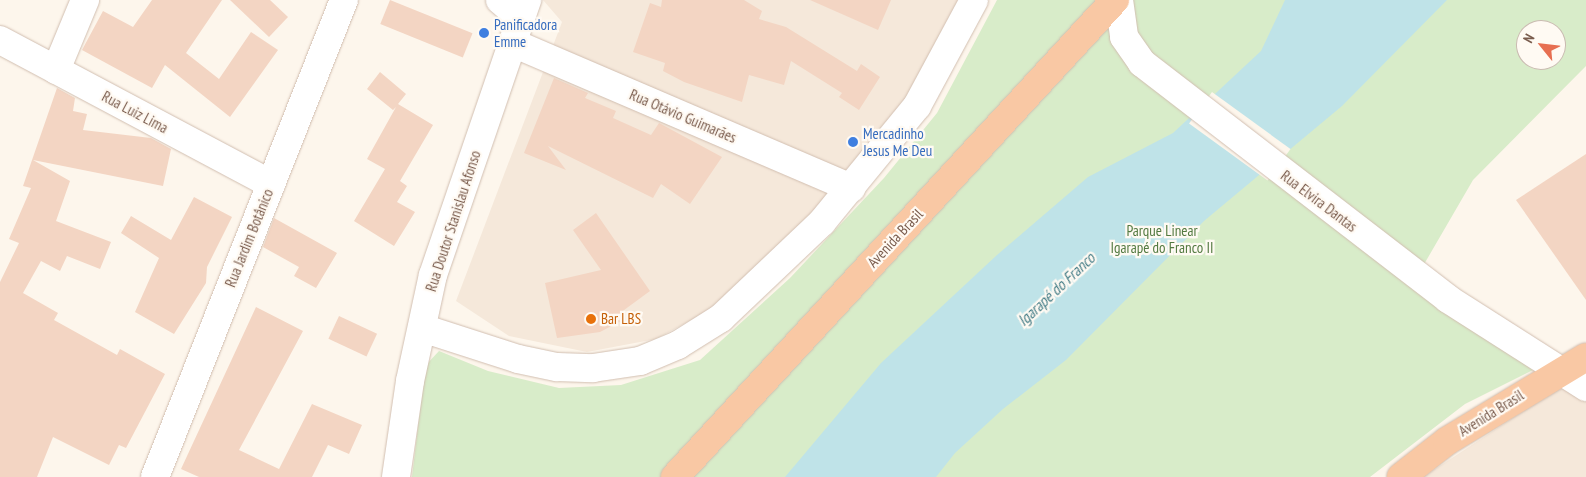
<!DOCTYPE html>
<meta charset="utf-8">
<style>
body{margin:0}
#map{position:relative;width:1586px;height:477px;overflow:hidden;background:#fdf6ec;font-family:"PT Sans Narrow",sans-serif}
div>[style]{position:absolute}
.residential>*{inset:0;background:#f5e8da}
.green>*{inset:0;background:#d8ecc9}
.water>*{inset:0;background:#bfe3e8}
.pier>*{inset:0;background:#fdf6ec;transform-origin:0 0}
.building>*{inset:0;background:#f3d5c3;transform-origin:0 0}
.roads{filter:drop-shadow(0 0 1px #d1beb0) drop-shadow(0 0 1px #d1beb0)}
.minor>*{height:28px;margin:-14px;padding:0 14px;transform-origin:14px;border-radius:14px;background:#fff}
.tertiary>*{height:28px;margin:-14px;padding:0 14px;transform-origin:14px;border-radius:14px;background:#fff}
.trunk>*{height:28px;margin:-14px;padding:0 14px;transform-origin:14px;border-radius:14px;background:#f9c8a4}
.dots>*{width:14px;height:14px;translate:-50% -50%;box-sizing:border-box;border:2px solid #fffaf3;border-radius:50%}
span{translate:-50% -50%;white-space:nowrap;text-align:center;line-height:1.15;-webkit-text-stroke:4.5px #fffaf3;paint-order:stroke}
.shop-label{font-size:15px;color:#366cbe}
.left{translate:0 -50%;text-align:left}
.street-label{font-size:15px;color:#7a5c4d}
.park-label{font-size:15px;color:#537a41}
.food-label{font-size:15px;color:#c56008}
.water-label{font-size:16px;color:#437c86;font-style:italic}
.north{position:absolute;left:1516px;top:20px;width:50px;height:50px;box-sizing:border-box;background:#fffaf3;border:1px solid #cabbb1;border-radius:50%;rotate:299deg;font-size:14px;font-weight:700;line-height:20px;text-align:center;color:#7a5c4d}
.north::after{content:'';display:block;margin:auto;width:18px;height:22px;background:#e76f51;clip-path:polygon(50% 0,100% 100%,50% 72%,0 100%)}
</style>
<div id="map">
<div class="residential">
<div style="clip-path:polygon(543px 0,962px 0,937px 54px,871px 152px,730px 299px,656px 339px,587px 352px,509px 336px,456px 301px,562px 22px)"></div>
<div style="clip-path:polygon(1586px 373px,1586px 477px,1423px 477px,1574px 378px)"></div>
</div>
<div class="green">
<div style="clip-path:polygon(evenodd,997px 0,1586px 0,1586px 66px,1473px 180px,1412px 285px,1533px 370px,1465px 404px,1370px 477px,412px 477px,425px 366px,439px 351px,488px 371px,559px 388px,621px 385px,700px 360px,790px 278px,884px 178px,937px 113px,997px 0,1526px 30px,1556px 30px,1556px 60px,1526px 60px,1526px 30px)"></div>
</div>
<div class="water">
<div style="clip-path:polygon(1285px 0,1447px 0,1342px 106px,1204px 221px,1066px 360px,1003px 409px,955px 453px,936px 477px,785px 477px,881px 363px,997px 255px,1088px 177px,1173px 133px,1261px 51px)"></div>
</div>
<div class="pier">
<div style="left:1212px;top:92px;width:97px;height:39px;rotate:36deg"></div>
</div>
<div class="building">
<div style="clip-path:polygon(152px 0,222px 0,186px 53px,219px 79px,251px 32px,278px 50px,230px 117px,165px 65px,152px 88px,82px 50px,103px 11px,133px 27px)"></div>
<div style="clip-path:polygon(230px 0,270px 0,288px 17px,269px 37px)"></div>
<div style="left:390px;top:0;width:89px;height:26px;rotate:22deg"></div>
<div style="clip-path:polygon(662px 0,744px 0,762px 11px,759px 19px,786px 27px,857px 71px,861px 64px,880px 77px,859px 110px,839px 97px,842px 93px,791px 61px,784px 85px,749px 75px,742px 102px,684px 82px,663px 71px,665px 63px,633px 52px,650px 3px,661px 7px)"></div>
<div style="clip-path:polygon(810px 0,891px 0,878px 30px)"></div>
<div style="clip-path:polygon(380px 72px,406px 94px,398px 104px,433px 125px,400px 181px,407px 186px,397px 202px,415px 212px,394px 246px,354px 221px,385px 169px,367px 159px,396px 107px,393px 110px,367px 89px)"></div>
<div style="clip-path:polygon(554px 78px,588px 93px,585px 98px,616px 111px,613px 118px,651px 135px,659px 123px,722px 157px,690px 204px,661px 184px,653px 198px,548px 146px,566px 170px,524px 153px)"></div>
<div style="clip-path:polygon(57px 88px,75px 98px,73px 111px,87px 114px,83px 130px,151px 138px,171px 149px,163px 186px,33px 160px,70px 181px,56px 221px,111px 242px,100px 269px,67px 256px,60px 271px,41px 261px,23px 293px,58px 313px,54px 320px,117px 355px,120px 349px,165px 374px,126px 448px,119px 445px,109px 465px,53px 437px,37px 477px,0 477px,0 282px,19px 243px,9px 239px,31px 188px,23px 186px)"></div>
<div style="clip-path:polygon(1586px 154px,1586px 300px,1516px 200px)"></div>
<div style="clip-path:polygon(194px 197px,232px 217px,207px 267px,206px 283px,174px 334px,135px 312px,159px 258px,121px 233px,131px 216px,171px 240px)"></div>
<div style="clip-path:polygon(596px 213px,650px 291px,620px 313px,623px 320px,600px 332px,557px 338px,545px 283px,601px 270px,573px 230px)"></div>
<div style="clip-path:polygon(274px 218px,337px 253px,316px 288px,294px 276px,299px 267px,263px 247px)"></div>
<div style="clip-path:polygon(256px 307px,303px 331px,239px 450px,279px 469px,312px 404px,362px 425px,349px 454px,328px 445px,312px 477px,199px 477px,181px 469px)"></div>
<div style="left:339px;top:316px;width:42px;height:25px;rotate:25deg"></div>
</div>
<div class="roads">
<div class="minor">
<div style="left:500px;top:0;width:28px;rotate:41deg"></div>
<div style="left:0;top:40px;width:307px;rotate:28deg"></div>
<div style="left:515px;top:44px;width:366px;rotate:23.2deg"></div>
<div style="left:56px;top:70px;width:76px;rotate:-67.5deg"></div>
<div style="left:422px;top:328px;width:101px;rotate:17.9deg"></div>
<div style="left:518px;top:359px;width:40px;rotate:12deg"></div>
<div style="left:557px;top:367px;width:36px;rotate:2deg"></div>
<div style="left:593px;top:368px;width:48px;rotate:-8.5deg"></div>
<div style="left:640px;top:361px;width:41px;rotate:-22.8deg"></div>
<div style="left:678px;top:345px;width:51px;rotate:-32.1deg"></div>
<div style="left:721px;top:318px;width:139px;rotate:-43.5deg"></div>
<div style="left:822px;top:222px;width:150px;rotate:-50.7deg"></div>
<div style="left:917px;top:106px;width:120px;rotate:-61.7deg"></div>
<div style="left:155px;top:477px;width:513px;rotate:-68.39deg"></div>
<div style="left:396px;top:477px;width:97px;rotate:-81.7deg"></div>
<div style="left:410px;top:381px;width:108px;rotate:-77.8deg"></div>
<div style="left:433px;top:275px;width:291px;rotate:-71.1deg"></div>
</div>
<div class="tertiary">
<div style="left:1119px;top:0;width:37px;rotate:82deg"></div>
<div style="left:1124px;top:37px;width:32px;rotate:55deg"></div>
<div style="left:1142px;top:63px;width:386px;rotate:37.6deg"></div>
<div style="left:1448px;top:299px;width:164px;rotate:32.5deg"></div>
</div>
<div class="trunk">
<div style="left:675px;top:477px;width:649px;rotate:-47.31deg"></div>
<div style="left:1401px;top:477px;width:58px;rotate:-38deg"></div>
<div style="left:1447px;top:441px;width:162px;rotate:-31.1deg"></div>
</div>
</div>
<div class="dots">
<div style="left:484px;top:33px;background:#3f7fe0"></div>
<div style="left:853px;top:142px;background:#3f7fe0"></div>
<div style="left:591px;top:319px;background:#e8710a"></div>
</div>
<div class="shop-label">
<span class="left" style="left:494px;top:33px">Panificadora<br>Emme</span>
<span class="left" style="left:863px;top:142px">Mercadinho<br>Jesus Me Deu</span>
</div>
<div class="street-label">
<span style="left:135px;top:112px;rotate:28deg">Rua Luiz Lima</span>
<span style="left:683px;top:116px;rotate:23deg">Rua Otávio Guimarães</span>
<span style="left:1319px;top:201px;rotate:37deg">Rua Elvira Dantas</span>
<span style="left:453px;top:221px;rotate:-72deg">Rua Doutor Stanislau Afonso</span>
<span style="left:249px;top:238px;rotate:-68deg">Rua Jardim Botânico</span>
<span style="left:895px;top:238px;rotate:-47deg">Avenida Brasil</span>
<span style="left:1491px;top:413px;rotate:-32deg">Avenida Brasil</span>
</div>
<div class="park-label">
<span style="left:1162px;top:239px">Parque Linear<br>Igarapé do Franco II</span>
</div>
<div class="food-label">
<span class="left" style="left:601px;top:319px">Bar LBS</span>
</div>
<div class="water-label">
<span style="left:1056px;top:289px;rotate:-43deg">Igarapé do Franco</span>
</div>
<div class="north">N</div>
</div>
